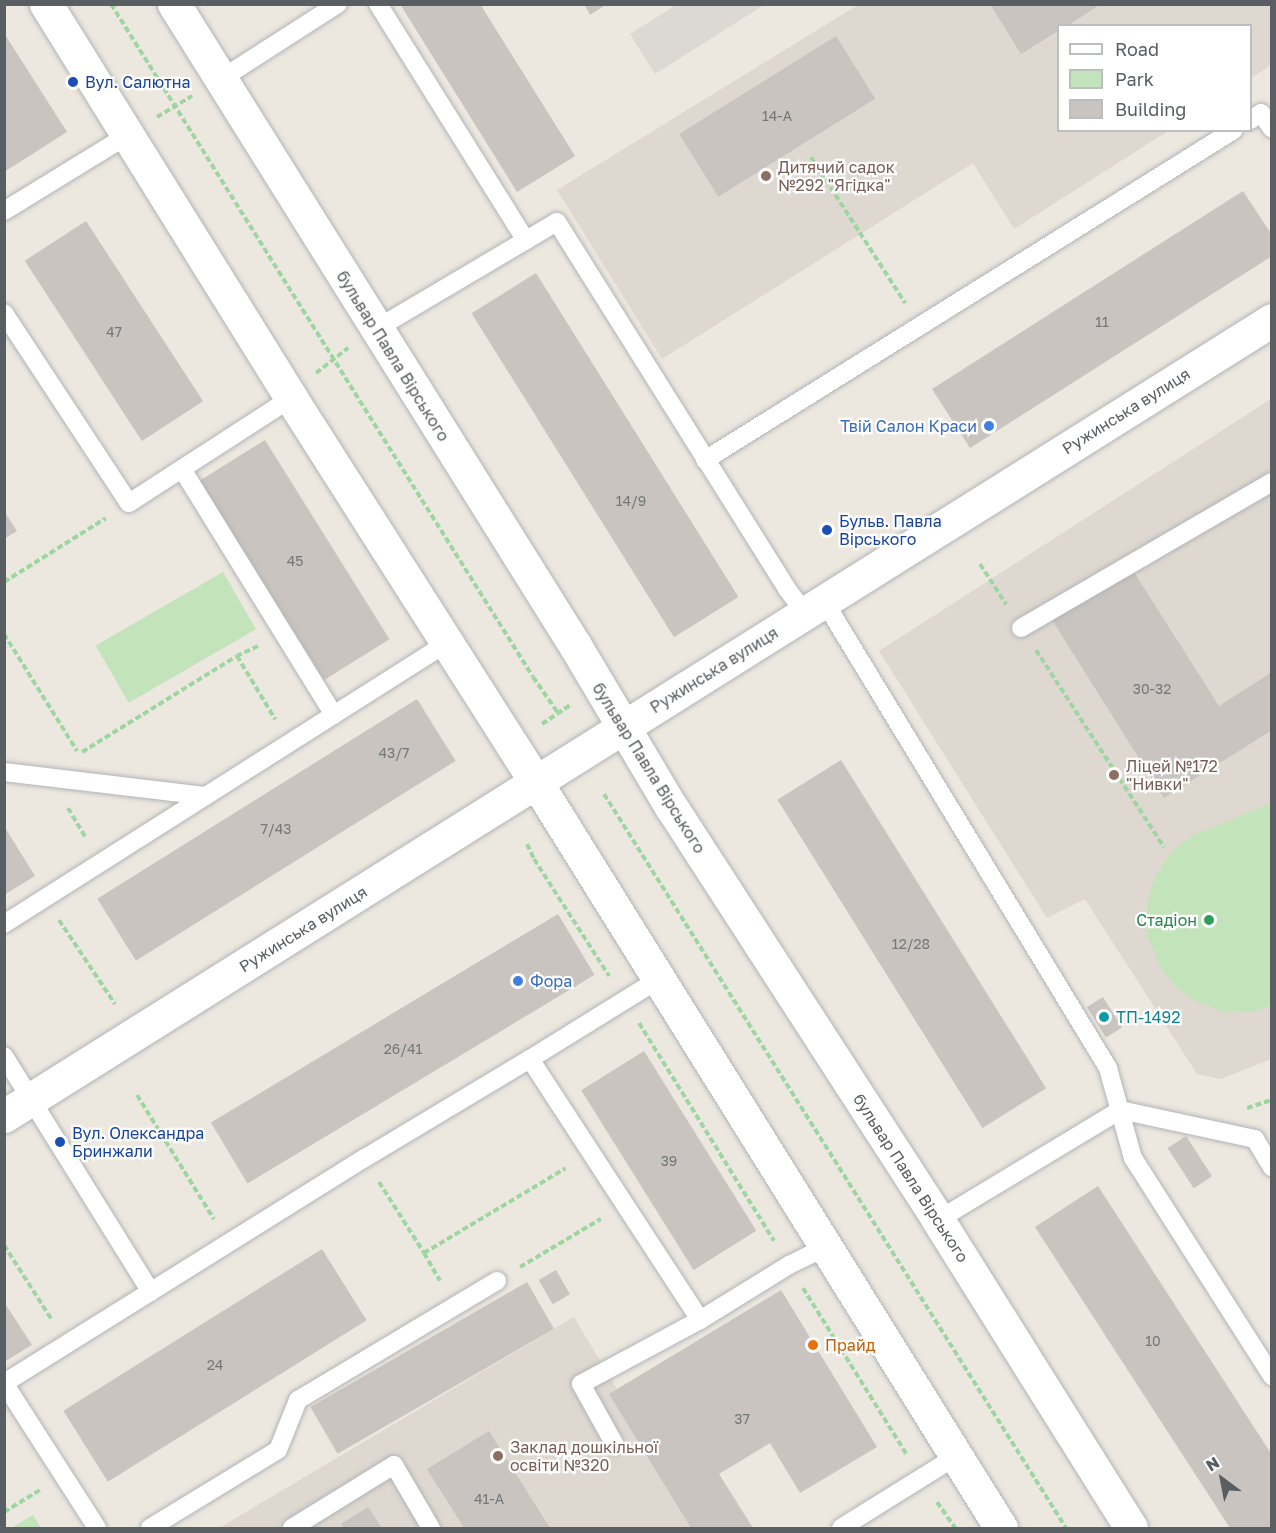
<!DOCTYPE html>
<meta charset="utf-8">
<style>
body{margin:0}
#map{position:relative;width:1276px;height:1533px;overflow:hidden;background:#ece7df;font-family:"Golos Text",sans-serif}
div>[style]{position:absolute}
.industrial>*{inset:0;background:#dcd9d4}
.education>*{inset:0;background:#ded8d0}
.green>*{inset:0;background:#c3e4bb;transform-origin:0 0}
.building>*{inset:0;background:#c9c4bf;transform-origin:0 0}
.path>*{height:4px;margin-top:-2px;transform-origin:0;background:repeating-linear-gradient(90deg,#9ed6a1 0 6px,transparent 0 9px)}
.roads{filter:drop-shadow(0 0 2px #b1b4b8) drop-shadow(0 0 2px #b1b4b8)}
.lane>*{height:18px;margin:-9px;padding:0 9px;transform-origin:9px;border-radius:9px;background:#fff}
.secondary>*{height:33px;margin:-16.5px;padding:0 16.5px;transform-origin:16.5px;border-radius:16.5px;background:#fff}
.dots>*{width:16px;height:16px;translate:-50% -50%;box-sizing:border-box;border:3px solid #fff;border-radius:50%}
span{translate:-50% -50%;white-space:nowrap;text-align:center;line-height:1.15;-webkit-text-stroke:4.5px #fff;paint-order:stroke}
.number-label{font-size:14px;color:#747878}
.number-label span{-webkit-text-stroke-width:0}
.transit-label{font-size:16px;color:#164399}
.left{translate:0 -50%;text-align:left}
.education-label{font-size:16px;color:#785e54}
.street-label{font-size:16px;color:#585e61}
.shop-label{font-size:16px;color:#366cbe}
.right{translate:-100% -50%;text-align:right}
.leisure-label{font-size:16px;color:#27864d}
.culture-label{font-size:16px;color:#0d838f}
.food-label{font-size:16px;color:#c56008}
.frame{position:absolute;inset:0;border:6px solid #585e61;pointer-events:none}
.legend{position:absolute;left:1057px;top:24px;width:195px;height:108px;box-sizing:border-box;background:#fff;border:2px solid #bcbfc0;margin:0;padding:8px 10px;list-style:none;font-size:18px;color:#585e61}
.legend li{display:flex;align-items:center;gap:12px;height:30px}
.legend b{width:30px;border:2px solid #bcbfc0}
.north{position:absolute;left:1192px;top:1449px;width:60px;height:60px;-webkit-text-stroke:4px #fff;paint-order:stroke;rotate:328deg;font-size:16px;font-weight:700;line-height:24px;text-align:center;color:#585e61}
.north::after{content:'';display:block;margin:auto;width:21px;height:27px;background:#585e61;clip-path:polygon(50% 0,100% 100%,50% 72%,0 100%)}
</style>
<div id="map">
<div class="industrial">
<div style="clip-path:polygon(676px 5px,676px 4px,764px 5px,655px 74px,630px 34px)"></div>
</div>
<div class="education">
<div style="clip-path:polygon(858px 5px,1271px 5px,1271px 65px,1251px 78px,1250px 26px,1058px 26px,1058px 130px,1168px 131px,1014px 229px,973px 163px,662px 359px,557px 190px)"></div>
<div style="clip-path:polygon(1271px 399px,1271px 1059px,1221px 1079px,1197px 1074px,1085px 899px,1047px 918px,879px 651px)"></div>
<div style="clip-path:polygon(574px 1317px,700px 1528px,222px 1528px,221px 1527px)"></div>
</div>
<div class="green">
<div style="left:223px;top:572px;width:66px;height:147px;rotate:60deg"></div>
<div style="clip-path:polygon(1271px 803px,1271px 1006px,1252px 1012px,1221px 1011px,1197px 1002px,1176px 987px,1160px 967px,1148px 936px,1147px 904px,1155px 876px,1171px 853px,1193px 835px)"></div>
<div style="clip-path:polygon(33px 1515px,41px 1528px,11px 1528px)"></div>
</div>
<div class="building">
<div style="clip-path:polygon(400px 4px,480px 4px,575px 156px,517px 192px)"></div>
<div style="clip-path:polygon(584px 4px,607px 4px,590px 15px)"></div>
<div style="clip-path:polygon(990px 4px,1101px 4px,1067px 26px,1058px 26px,1058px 31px,1021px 54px)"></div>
<div style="clip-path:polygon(4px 33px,67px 132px,4px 172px)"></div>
<div style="left:836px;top:36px;width:74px;height:185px;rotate:58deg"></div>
<div style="clip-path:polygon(1243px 191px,1272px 235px,1272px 256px,970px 448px,932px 389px)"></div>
<div style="left:86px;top:221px;width:215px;height:73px;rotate:57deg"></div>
<div style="left:536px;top:273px;width:382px;height:76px;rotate:58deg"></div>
<div style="left:265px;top:440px;width:235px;height:77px;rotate:58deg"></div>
<div style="clip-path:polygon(4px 511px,17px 531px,4px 539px)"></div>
<div style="clip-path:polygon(1132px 569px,1219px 706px,1272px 672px,1272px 730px,1164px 798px,1052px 620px)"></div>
<div style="left:417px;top:699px;width:73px;height:377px;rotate:58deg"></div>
<div style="left:841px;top:760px;width:387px;height:75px;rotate:58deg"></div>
<div style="clip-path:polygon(4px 826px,35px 876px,4px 895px)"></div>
<div style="left:558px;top:914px;width:71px;height:405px;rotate:59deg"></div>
<div style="left:1103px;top:997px;width:36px;height:19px;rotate:58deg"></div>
<div style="left:644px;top:1051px;width:212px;height:74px;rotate:58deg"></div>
<div style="left:1186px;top:1136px;width:48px;height:22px;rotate:57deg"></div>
<div style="clip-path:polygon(1098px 1186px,1272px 1455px,1272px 1528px,1230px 1528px,1035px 1227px)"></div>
<div style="left:322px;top:1249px;width:84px;height:305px;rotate:58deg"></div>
<div style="left:556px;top:1270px;width:28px;height:20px;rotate:60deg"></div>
<div style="left:527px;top:1282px;width:54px;height:250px;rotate:60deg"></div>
<div style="clip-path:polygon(781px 1290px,877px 1447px,800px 1493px,770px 1443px,719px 1474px,753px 1528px,691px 1528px,609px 1394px)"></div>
<div style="clip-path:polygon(4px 1302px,32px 1345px,4px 1362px)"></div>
<div style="clip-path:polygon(489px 1431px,550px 1528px,464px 1528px,427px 1469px)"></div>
<div style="clip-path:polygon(368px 1507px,382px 1528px,344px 1528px,341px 1524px)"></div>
</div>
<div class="path">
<div style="left:111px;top:4px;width:794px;rotate:57.91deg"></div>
<div style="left:533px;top:677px;width:44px;rotate:55.2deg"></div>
<div style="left:1102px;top:24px;width:2px;rotate:63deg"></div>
<div style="left:157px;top:117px;width:41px;rotate:-31deg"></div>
<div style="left:811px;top:157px;width:174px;rotate:57.2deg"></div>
<div style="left:316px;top:373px;width:41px;rotate:-38deg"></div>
<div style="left:980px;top:564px;width:48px;rotate:57deg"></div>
<div style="left:4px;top:582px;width:120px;rotate:-32.1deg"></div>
<div style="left:4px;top:634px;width:138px;rotate:58deg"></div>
<div style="left:258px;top:646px;width:23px;rotate:155deg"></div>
<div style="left:237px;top:656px;width:74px;rotate:58.9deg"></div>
<div style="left:1036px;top:650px;width:235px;rotate:57deg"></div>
<div style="left:542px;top:724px;width:34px;rotate:-34deg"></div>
<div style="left:82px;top:752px;width:182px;rotate:-31.8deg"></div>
<div style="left:604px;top:794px;width:867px;rotate:57.81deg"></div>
<div style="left:68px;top:808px;width:35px;rotate:59deg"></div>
<div style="left:527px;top:844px;width:17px;rotate:65deg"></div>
<div style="left:534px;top:859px;width:139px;rotate:57.3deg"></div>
<div style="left:59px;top:920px;width:101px;rotate:56.3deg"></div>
<div style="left:639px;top:1023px;width:256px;rotate:58.2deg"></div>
<div style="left:137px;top:1095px;width:146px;rotate:58.2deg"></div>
<div style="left:1247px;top:1108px;width:26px;rotate:-18deg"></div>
<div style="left:379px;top:1182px;width:84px;rotate:57.6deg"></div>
<div style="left:424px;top:1253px;width:165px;rotate:-30.9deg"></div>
<div style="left:4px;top:1245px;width:89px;rotate:57.4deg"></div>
<div style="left:424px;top:1253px;width:32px;rotate:60deg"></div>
<div style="left:520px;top:1267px;width:94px;rotate:-30.7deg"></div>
<div style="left:803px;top:1288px;width:197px;rotate:58.1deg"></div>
<div style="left:937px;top:1502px;width:32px;rotate:55deg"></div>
<div style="left:4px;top:1512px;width:42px;rotate:-31.4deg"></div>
</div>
<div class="roads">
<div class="lane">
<div style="left:378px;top:4px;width:279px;rotate:58deg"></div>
<div style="left:221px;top:79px;width:139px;rotate:-32.7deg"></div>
<div style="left:1250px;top:120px;width:13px;rotate:-32deg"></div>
<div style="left:1261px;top:113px;width:19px;rotate:55deg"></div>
<div style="left:4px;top:211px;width:145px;rotate:-31.5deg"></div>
<div style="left:4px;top:313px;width:227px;rotate:56.7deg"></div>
<div style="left:129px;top:503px;width:193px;rotate:-32.9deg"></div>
<div style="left:376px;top:329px;width:210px;rotate:-30.6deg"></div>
<div style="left:557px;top:222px;width:433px;rotate:57.9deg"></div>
<div style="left:787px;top:589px;width:30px;rotate:53deg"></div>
<div style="left:705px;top:460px;width:623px;rotate:-31.96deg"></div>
<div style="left:182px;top:469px;width:289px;rotate:58.3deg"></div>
<div style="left:824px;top:601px;width:547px;rotate:58.69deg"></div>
<div style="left:1108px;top:1068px;width:93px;rotate:74.5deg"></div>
<div style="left:1133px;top:1158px;width:259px;rotate:57.5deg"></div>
<div style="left:1021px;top:628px;width:290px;rotate:-30.2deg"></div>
<div style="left:4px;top:772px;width:202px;rotate:6.8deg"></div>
<div style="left:4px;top:924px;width:525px;rotate:-32.39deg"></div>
<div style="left:659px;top:979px;width:152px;rotate:148.2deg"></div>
<div style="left:530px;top:1059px;width:311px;rotate:56.9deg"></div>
<div style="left:700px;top:1320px;width:105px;rotate:-31.7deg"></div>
<div style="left:789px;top:1265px;width:39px;rotate:-26deg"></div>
<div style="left:4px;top:1056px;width:278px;rotate:58.1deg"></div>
<div style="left:938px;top:1220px;width:213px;rotate:-31.1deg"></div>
<div style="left:1120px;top:1110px;width:138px;rotate:12.1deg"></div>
<div style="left:1255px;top:1139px;width:33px;rotate:59deg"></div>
<div style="left:6px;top:1382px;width:423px;rotate:-32deg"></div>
<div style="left:365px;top:1158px;width:192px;rotate:-31deg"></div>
<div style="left:4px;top:1383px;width:172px;rotate:57.3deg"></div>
<div style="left:615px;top:1445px;width:70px;rotate:-119.1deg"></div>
<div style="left:581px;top:1384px;width:135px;rotate:-28.3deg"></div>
<div style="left:150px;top:1528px;width:150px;rotate:-31.4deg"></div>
<div style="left:278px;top:1450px;width:54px;rotate:-68.2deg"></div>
<div style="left:298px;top:1400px;width:232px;rotate:-30.9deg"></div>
<div style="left:292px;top:1528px;width:120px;rotate:-31.7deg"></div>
<div style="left:394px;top:1465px;width:73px;rotate:59.6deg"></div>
<div style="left:841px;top:1528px;width:134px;rotate:-31.9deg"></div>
</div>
<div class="secondary">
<div style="left:46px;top:4px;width:464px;rotate:58.1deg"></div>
<div style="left:291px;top:398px;width:456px;rotate:57.5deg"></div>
<div style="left:536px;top:782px;width:879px;rotate:58.06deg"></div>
<div style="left:174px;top:4px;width:758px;rotate:57.99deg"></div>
<div style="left:576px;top:647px;width:184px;rotate:59.3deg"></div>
<div style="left:670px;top:805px;width:494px;rotate:57.1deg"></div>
<div style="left:938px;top:1220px;width:363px;rotate:57.9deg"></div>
<div style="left:4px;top:1116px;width:1497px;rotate:-32.12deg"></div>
</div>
</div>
<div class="dots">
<div style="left:73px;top:82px;background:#1a4fb4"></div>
<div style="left:766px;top:176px;background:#8d6e63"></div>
<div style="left:989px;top:426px;background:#3f7fe0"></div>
<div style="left:827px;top:530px;background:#1a4fb4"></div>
<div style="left:1114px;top:775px;background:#8d6e63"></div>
<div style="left:1209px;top:920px;background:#2e9e5b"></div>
<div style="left:518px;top:981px;background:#3f7fe0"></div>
<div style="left:1104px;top:1017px;background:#0f9aa8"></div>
<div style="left:60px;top:1142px;background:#1a4fb4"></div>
<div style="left:813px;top:1345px;background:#e8710a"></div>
<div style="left:498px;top:1456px;background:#8d6e63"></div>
</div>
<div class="number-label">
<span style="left:777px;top:116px">14-А</span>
<span style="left:1102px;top:322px">11</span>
<span style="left:114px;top:332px">47</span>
<span style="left:631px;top:501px">14/9</span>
<span style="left:295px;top:561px">45</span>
<span style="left:1152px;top:689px">30-32</span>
<span style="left:394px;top:753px">43/7</span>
<span style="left:276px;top:829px">7/43</span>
<span style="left:911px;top:944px">12/28</span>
<span style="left:403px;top:1049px">26/41</span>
<span style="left:669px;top:1161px">39</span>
<span style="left:1153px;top:1341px">10</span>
<span style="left:215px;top:1365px">24</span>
<span style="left:742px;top:1419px">37</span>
<span style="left:489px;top:1499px">41-А</span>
</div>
<div class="transit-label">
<span class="left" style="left:85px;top:82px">Вул. Салютна</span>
<span class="left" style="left:839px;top:530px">Бульв. Павла<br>Вірського</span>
<span class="left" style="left:72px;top:1142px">Вул. Олександра<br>Бринжали</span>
</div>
<div class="education-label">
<span class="left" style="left:778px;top:176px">Дитячий садок<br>№292 "Ягідка"</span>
<span class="left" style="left:1126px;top:775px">Ліцей №172<br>"Нивки"</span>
<span class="left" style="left:510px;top:1456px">Заклад дошкільної<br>освіти №320</span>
</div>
<div class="street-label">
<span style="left:393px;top:356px;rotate:58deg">бульвар Павла Вірського</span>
<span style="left:1126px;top:411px;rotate:-32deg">Ружинська вулиця</span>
<span style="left:714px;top:670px;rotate:-32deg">Ружинська вулиця</span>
<span style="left:649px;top:768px;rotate:58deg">бульвар Павла Вірського</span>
<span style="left:303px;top:929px;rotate:-32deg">Ружинська вулиця</span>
<span style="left:911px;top:1178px;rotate:57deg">бульвар Павла Вірського</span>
</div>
<div class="shop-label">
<span class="right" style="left:977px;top:426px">Твій Салон Краси</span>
<span class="left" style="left:530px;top:981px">Фора</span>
</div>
<div class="leisure-label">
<span class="right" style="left:1197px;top:920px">Стадіон</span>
</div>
<div class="culture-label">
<span class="left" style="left:1116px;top:1017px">ТП-1492</span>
</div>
<div class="food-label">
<span class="left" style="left:825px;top:1345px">Прайд</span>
</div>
<div class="frame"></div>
<ul class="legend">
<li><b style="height:8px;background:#fff"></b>Road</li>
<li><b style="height:16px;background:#c3e4bb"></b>Park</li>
<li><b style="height:16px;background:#c9c4bf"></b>Building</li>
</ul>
<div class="north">N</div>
</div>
